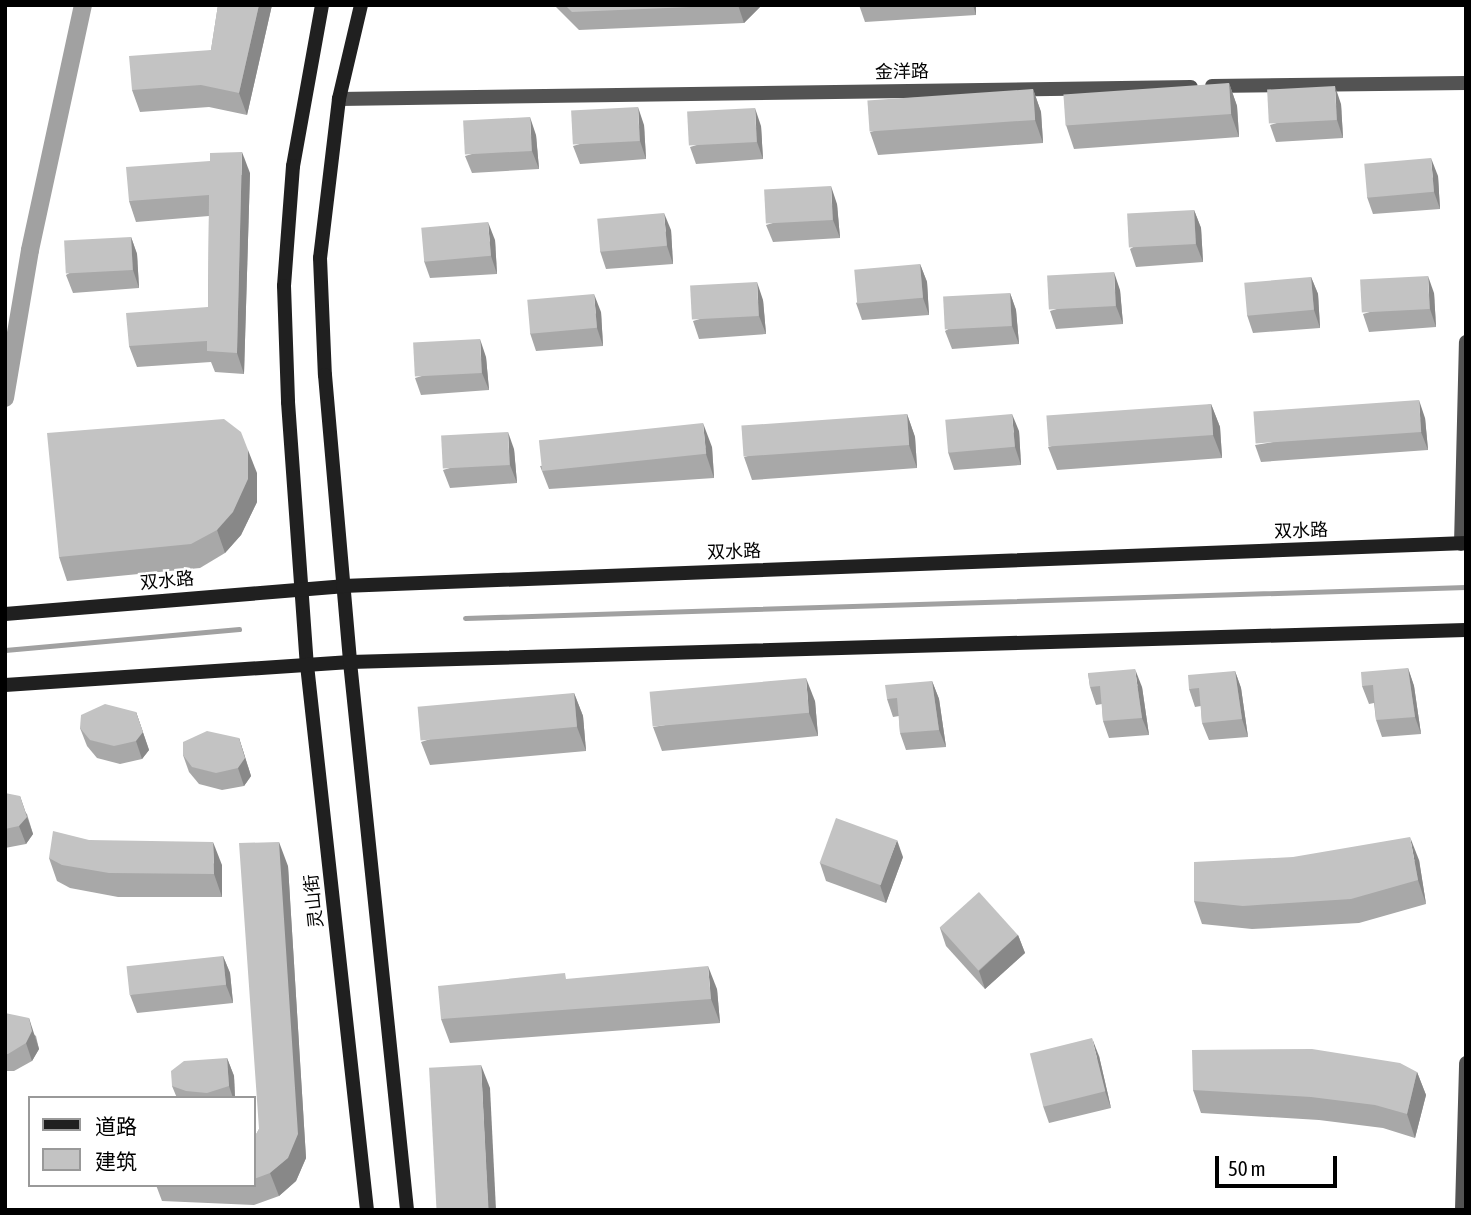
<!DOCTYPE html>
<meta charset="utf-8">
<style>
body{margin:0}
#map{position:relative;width:1471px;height:1215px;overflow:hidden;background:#fff;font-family:"Asap Condensed","Noto Sans SC",sans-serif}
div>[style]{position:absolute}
.stream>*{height:5px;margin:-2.5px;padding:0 2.5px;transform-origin:2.5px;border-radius:2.5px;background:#a1a1a1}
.canal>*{height:18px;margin:-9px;padding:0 9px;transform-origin:9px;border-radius:9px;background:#a1a1a1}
.minor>*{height:14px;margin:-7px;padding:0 7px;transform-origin:7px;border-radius:7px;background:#535353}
.tertiary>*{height:14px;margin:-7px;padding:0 7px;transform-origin:7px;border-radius:7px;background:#535353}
.secondary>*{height:14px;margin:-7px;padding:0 7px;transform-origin:7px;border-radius:7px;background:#202020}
.wall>*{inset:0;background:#a8a8a8}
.shaded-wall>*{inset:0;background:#888}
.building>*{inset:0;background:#c3c3c3;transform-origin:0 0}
span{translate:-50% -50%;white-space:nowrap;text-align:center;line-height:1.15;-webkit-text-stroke:5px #fff;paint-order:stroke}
.street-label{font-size:18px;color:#000}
.frame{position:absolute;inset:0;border:7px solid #000;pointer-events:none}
.legend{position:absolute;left:28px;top:1096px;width:228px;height:91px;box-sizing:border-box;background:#fff;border:2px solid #999;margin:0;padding:9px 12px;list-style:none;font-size:21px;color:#000}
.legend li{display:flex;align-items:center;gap:14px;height:35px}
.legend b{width:35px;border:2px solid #999}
.scale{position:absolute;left:1215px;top:1156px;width:122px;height:32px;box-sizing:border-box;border:4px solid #000;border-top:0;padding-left:9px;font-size:21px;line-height:24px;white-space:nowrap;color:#000;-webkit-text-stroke:5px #fff;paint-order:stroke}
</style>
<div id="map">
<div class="stream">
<div style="left:465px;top:618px;width:1001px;rotate:-1.77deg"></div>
<div style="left:5px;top:650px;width:235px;rotate:-5.1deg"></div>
</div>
<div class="canal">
<div style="left:5px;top:398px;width:150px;rotate:-80.4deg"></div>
<div style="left:30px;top:250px;width:251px;rotate:-77.8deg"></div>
</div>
<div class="minor">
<div style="left:1461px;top:544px;width:202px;rotate:-88.6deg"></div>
<div style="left:1462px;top:1210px;width:147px;rotate:-88.4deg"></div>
</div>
<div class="tertiary">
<div style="left:1212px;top:86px;width:254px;rotate:-0.7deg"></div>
<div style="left:339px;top:99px;width:852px;rotate:-0.81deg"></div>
</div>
<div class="secondary">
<div style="left:322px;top:5px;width:164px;rotate:100.2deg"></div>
<div style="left:293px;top:166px;width:120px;rotate:94.3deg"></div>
<div style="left:284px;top:286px;width:116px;rotate:88deg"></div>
<div style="left:288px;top:402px;width:264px;rotate:85.9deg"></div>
<div style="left:307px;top:665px;width:548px;rotate:83.72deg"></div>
<div style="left:361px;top:5px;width:97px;rotate:103.2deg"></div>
<div style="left:339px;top:99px;width:160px;rotate:96.8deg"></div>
<div style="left:320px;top:258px;width:117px;rotate:87.6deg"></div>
<div style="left:325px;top:375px;width:288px;rotate:85deg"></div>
<div style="left:350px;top:662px;width:551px;rotate:84.06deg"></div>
<div style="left:5px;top:614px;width:339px;rotate:-4.7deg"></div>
<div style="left:343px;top:586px;width:1124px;rotate:-2.19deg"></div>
<div style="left:5px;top:685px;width:346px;rotate:-3.8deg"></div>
<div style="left:350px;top:662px;width:1116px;rotate:-1.64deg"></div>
</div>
<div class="wall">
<div style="clip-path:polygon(218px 5px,272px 5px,247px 115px,209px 107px,140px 112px,132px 90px,211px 50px)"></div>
<div style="clip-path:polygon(554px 5px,762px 5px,744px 23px,579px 30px)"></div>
<div style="clip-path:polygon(859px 5px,976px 5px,976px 15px,865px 22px)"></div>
<div style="clip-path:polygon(1229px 83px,1237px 106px,1239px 137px,1074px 149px,1066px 125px)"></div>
<div style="clip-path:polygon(1033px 89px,1041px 112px,1043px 143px,878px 155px,870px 132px)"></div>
<div style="clip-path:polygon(1341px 104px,1343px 138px,1276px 142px,1270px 125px)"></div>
<div style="clip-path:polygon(644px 125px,646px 159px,580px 164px,573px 146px)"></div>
<div style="clip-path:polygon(761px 126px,763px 159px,696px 164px,690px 147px)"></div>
<div style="clip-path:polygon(536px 135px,539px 169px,472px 173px,465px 156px)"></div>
<div style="clip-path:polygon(250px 173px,244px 374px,215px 372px,211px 362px,137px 367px,129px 346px,208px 307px,209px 216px,136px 222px,129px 201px)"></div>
<div style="clip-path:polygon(1438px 176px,1440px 209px,1373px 214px,1367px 197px)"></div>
<div style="clip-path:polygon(837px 204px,840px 238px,773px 242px,766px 225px)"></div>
<div style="clip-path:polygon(1194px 210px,1201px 228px,1203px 262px,1136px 267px,1130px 249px)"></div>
<div style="clip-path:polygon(671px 230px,673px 264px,606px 269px,600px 251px)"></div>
<div style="clip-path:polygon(131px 237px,137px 254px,139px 288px,73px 293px,66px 275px)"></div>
<div style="clip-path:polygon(495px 240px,497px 274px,430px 278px,424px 261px)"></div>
<div style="clip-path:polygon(920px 264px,927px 282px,929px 315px,862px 320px,856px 303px)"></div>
<div style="clip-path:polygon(1311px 277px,1318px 294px,1320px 328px,1253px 333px,1247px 315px)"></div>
<div style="clip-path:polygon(1120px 290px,1123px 324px,1056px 329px,1050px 311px)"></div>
<div style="clip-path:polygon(1010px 293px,1016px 310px,1019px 344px,952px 349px,945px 331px)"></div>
<div style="clip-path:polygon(1434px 293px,1436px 327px,1369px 332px,1363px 314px)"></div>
<div style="clip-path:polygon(763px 300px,766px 334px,699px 339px,693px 321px)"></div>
<div style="clip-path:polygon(601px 312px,603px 346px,536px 351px,530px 333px)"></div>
<div style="clip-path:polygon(486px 357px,489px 390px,421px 395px,415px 378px)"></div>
<div style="clip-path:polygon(1211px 404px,1220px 427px,1222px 458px,1057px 470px,1048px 447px)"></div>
<div style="clip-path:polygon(907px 414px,915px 437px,917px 468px,752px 480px,744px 457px)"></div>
<div style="clip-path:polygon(1425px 418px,1428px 450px,1261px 462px,1255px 445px)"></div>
<div style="clip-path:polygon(1019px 431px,1021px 465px,954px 470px,948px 452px)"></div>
<div style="clip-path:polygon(712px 447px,714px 478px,549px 489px,540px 466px)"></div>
<div style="clip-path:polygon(514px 449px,517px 483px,450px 488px,443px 470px)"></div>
<div style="clip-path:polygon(257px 473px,257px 502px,241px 535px,225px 553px,200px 568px,67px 581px,59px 557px)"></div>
<div style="clip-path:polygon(1408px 668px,1414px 686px,1421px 734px,1382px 737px,1376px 720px,1374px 703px,1369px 704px,1362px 686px)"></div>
<div style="clip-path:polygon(1235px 671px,1241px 688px,1248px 737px,1209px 740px,1202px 723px,1201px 706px,1195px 707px,1189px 689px)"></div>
<div style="clip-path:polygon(1088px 673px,1142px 687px,1149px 735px,1109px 738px,1103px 721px,1102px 704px,1096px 705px,1090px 687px)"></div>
<div style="clip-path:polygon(932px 681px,939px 699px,946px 747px,906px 750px,900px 733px,899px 716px,893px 717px,887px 699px)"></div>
<div style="clip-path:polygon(574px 693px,583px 716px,586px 751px,430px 765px,421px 742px)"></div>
<div style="clip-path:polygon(815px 701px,818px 736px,662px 751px,653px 727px)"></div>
<div style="clip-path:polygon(136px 712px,149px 750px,142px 759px,120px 764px,97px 758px,87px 746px,80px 728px)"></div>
<div style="clip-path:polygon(239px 738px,251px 776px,244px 786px,222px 790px,199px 784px,189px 772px,183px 755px)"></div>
<div style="clip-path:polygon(5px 793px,27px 814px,33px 834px,26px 844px,5px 848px)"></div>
<div style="clip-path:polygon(89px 840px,222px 865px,222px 897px,118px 897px,70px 888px,57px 881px,49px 858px)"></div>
<div style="clip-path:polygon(903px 857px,886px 903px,826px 881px,820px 863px)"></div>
<div style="clip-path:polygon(1419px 860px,1426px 904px,1359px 923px,1252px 929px,1202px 924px,1194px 901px)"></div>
<div style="clip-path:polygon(288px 866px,306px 1158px,296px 1181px,279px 1196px,254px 1205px,162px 1201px,156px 1185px,254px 1185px,254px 1138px,259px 1129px)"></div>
<div style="clip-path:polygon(940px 928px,1018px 935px,1025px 953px,985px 989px,946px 946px)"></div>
<div style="clip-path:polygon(223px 956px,230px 973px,233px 1003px,137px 1013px,130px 995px)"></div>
<div style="clip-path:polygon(567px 979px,717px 989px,720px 1023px,450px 1043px,441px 1019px)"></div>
<div style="clip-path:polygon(5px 1013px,36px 1036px,39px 1049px,32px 1061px,14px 1071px,5px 1071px)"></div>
<div style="clip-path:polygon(1099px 1056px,1111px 1108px,1049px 1123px,1043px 1106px)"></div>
<div style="clip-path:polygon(227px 1058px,234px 1076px,235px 1098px,177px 1098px,172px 1086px)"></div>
<div style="clip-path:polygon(1417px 1072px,1426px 1095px,1415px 1138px,1383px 1128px,1319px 1120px,1201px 1113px,1193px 1090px)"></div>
</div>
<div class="shaded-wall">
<div style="clip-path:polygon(259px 5px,272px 5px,247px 115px,239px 93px)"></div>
<div style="clip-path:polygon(738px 5px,762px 5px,744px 23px)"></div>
<div style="clip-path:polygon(973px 5px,976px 5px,976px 15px)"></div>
<div style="clip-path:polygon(1229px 83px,1237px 106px,1239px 137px,1231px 114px)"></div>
<div style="clip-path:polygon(1335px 86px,1341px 104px,1343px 138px,1337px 120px)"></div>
<div style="clip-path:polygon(1033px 89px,1041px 112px,1043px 143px,1035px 120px)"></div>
<div style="clip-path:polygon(638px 107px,644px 125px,646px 159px,640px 141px)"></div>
<div style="clip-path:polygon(755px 108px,761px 126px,763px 159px,757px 142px)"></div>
<div style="clip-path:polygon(530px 117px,536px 135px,539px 169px,532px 151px)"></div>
<div style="clip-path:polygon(242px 152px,250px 173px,244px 374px,237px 353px)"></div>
<div style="clip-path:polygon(1431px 158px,1438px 176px,1440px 209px,1434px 192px)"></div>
<div style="clip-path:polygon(831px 186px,837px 204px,840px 238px,833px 220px)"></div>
<div style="clip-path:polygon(1194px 210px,1201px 228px,1203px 262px,1196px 244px)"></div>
<div style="clip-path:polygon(664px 213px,671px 230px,673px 264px,667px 246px)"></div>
<div style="clip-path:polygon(488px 222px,495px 240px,497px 274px,491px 256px)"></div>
<div style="clip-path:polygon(131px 237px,137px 254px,139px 288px,133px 270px)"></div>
<div style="clip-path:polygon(920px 264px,927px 282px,929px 315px,923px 298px)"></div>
<div style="clip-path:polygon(1114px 272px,1120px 290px,1123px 324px,1116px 306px)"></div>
<div style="clip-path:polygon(1428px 276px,1434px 293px,1436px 327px,1430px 309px)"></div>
<div style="clip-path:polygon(1311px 277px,1318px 294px,1320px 328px,1314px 310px)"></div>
<div style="clip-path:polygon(757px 282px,763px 300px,766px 334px,759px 316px)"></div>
<div style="clip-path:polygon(1010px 293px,1016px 310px,1019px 344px,1012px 326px)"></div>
<div style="clip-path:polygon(594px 294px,601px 312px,603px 346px,597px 328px)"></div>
<div style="clip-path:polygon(480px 339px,486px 357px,489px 390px,482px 373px)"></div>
<div style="clip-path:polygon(1419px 400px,1425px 418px,1428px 450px,1421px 432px)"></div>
<div style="clip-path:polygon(1211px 404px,1220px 427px,1222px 458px,1213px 435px)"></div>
<div style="clip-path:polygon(907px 414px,915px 437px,917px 468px,909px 445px)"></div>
<div style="clip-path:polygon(1012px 414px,1019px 431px,1021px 465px,1015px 447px)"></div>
<div style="clip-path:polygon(703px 423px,712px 447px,714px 478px,706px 454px)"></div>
<div style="clip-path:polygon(508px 432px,514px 449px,517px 483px,510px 465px)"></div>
<div style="clip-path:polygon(248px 450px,257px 473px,257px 502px,241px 535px,225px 553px,217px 530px)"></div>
<div style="clip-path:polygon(1408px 668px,1414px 686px,1421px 734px,1415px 717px)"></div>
<div style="clip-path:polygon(1135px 669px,1142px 687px,1149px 735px,1142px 718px)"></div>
<div style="clip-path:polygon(1235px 671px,1241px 688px,1248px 737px,1242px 719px)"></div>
<div style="clip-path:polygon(806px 678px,815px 701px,818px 736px,809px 713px)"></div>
<div style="clip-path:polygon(932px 681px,939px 699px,946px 747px,939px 730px)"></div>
<div style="clip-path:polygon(574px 693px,583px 716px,586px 751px,577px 727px)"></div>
<div style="clip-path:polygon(136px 712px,149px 750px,142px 759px,136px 741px)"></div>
<div style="clip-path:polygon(239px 738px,251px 776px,244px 786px,238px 768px)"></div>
<div style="clip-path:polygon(20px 796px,33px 834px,26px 844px,19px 826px)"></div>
<div style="clip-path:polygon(1410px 837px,1419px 860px,1426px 904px,1418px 880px)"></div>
<div style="clip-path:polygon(897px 840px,903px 857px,886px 903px,880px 885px)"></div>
<div style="clip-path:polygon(213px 842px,222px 865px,222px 897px,214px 874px)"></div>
<div style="clip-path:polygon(279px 842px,288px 866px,306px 1158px,296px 1181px,279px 1196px,270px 1173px)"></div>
<div style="clip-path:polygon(1018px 935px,1025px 953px,985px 989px,979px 971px)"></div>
<div style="clip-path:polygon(223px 956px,230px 973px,233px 1003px,226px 985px)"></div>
<div style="clip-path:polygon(708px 966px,717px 989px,720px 1023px,711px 999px)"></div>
<div style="clip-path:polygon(29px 1018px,39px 1049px,32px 1061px,26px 1043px)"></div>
<div style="clip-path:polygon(1092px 1038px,1099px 1056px,1111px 1108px,1105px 1091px)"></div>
<div style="clip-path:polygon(227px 1058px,234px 1076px,235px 1098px,233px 1098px,229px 1086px)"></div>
<div style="clip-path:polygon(481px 1065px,490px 1088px,496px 1210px,488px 1210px)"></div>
<div style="clip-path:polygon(1417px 1072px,1426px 1095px,1415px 1138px,1407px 1114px)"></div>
</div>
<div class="building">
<div style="clip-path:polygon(218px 5px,259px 5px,239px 93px,201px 85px,132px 90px,129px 56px,211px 50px)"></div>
<div style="clip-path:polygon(565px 5px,738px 5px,572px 12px)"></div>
<div style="left:1229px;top:83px;width:31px;height:166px;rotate:86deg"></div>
<div style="left:1335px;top:86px;width:34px;height:68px;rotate:87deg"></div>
<div style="left:1033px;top:89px;width:31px;height:166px;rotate:86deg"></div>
<div style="left:638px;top:107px;width:34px;height:67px;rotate:87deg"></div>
<div style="left:755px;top:108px;width:34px;height:68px;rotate:87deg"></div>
<div style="left:530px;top:117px;width:34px;height:67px;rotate:87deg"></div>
<div style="clip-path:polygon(242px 152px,237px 353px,207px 351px,207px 341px,129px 346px,126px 313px,208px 307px,209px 195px,129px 201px,126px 167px,210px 161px,210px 153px)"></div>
<div style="left:1431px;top:158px;width:34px;height:67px;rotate:85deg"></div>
<div style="left:831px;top:186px;width:34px;height:67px;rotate:87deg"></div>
<div style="left:1194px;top:210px;width:34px;height:67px;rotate:87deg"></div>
<div style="left:664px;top:213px;width:33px;height:67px;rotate:85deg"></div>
<div style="left:488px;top:222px;width:34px;height:67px;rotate:85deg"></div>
<div style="left:131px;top:237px;width:33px;height:67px;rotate:87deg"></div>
<div style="left:920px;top:264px;width:34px;height:66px;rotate:85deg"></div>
<div style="left:1114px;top:272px;width:34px;height:67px;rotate:87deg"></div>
<div style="left:1428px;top:276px;width:33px;height:68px;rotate:87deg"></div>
<div style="left:1311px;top:277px;width:33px;height:67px;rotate:85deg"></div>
<div style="left:757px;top:282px;width:34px;height:67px;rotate:87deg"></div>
<div style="left:1010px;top:293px;width:33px;height:67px;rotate:87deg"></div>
<div style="left:594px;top:294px;width:34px;height:67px;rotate:85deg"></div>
<div style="left:480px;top:339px;width:34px;height:67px;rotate:87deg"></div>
<div style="left:1419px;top:400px;width:32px;height:166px;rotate:86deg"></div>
<div style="left:1211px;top:404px;width:31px;height:165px;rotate:86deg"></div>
<div style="left:907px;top:414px;width:31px;height:166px;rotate:86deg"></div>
<div style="left:1012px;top:414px;width:33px;height:67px;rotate:85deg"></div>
<div style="clip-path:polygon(224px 419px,241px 432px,248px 450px,248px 479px,233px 512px,217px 530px,191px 544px,59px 557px,47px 433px)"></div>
<div style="left:703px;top:423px;width:31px;height:165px;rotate:84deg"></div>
<div style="left:508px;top:432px;width:33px;height:67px;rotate:87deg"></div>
<div style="clip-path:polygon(1408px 668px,1415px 717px,1376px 720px,1373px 685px,1362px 686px,1361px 672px)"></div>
<div style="clip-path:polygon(1135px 669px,1142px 718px,1103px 721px,1100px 686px,1090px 687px,1088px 673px)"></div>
<div style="clip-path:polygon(1235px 671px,1242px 719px,1202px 723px,1199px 688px,1189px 689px,1188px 675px)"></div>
<div style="left:806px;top:678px;width:35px;height:157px;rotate:85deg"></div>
<div style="clip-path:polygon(932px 681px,939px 730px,900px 733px,897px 698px,887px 699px,885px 685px)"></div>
<div style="left:574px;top:693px;width:34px;height:157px;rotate:85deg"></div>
<div style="clip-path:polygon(105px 704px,136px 712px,143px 732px,136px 741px,114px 746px,90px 740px,80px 728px,81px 715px)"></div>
<div style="clip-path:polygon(207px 731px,239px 738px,245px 758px,238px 768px,216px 773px,192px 767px,183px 755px,183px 742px)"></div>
<div style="clip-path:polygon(5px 793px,20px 796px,27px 817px,19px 826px,5px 829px)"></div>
<div style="left:836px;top:818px;width:65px;height:48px;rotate:20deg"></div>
<div style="clip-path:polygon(53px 831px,89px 840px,213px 842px,214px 874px,109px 873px,62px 865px,49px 858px)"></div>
<div style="clip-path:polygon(1410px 837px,1418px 880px,1351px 899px,1243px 906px,1194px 901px,1194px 862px,1293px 857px)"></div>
<div style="clip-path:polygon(279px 842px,298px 1134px,288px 1158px,270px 1173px,254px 1179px,254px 1138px,259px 1129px,239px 843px)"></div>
<div style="left:979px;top:892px;width:58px;height:53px;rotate:48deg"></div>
<div style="left:223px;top:956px;width:29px;height:97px;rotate:84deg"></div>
<div style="clip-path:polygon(708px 966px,711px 999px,441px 1019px,438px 986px,565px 973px,566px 979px)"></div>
<div style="clip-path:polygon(5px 1013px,29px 1018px,32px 1031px,26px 1043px,8px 1054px,5px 1054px)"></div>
<div style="left:1092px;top:1038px;width:55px;height:64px;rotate:76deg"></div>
<div style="clip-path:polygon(1312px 1049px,1400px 1063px,1417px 1072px,1407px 1114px,1375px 1105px,1311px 1097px,1193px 1090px,1192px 1050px)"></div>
<div style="clip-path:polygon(227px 1058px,229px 1086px,207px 1093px,186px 1091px,172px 1086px,171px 1071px,184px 1061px)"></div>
<div style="left:481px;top:1065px;width:145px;height:52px;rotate:87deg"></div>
</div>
<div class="street-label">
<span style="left:902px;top:72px;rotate:-1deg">金洋路</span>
<span style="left:1301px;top:531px;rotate:-2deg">双水路</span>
<span style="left:734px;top:552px;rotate:-2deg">双水路</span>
<span style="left:167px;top:581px;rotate:-5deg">双水路</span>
<span style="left:314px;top:901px;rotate:-96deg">灵山街</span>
</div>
<div class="frame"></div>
<ul class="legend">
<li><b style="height:9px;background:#202020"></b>道路</li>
<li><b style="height:19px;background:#c3c3c3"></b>建筑</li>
</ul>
<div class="scale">50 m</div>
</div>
